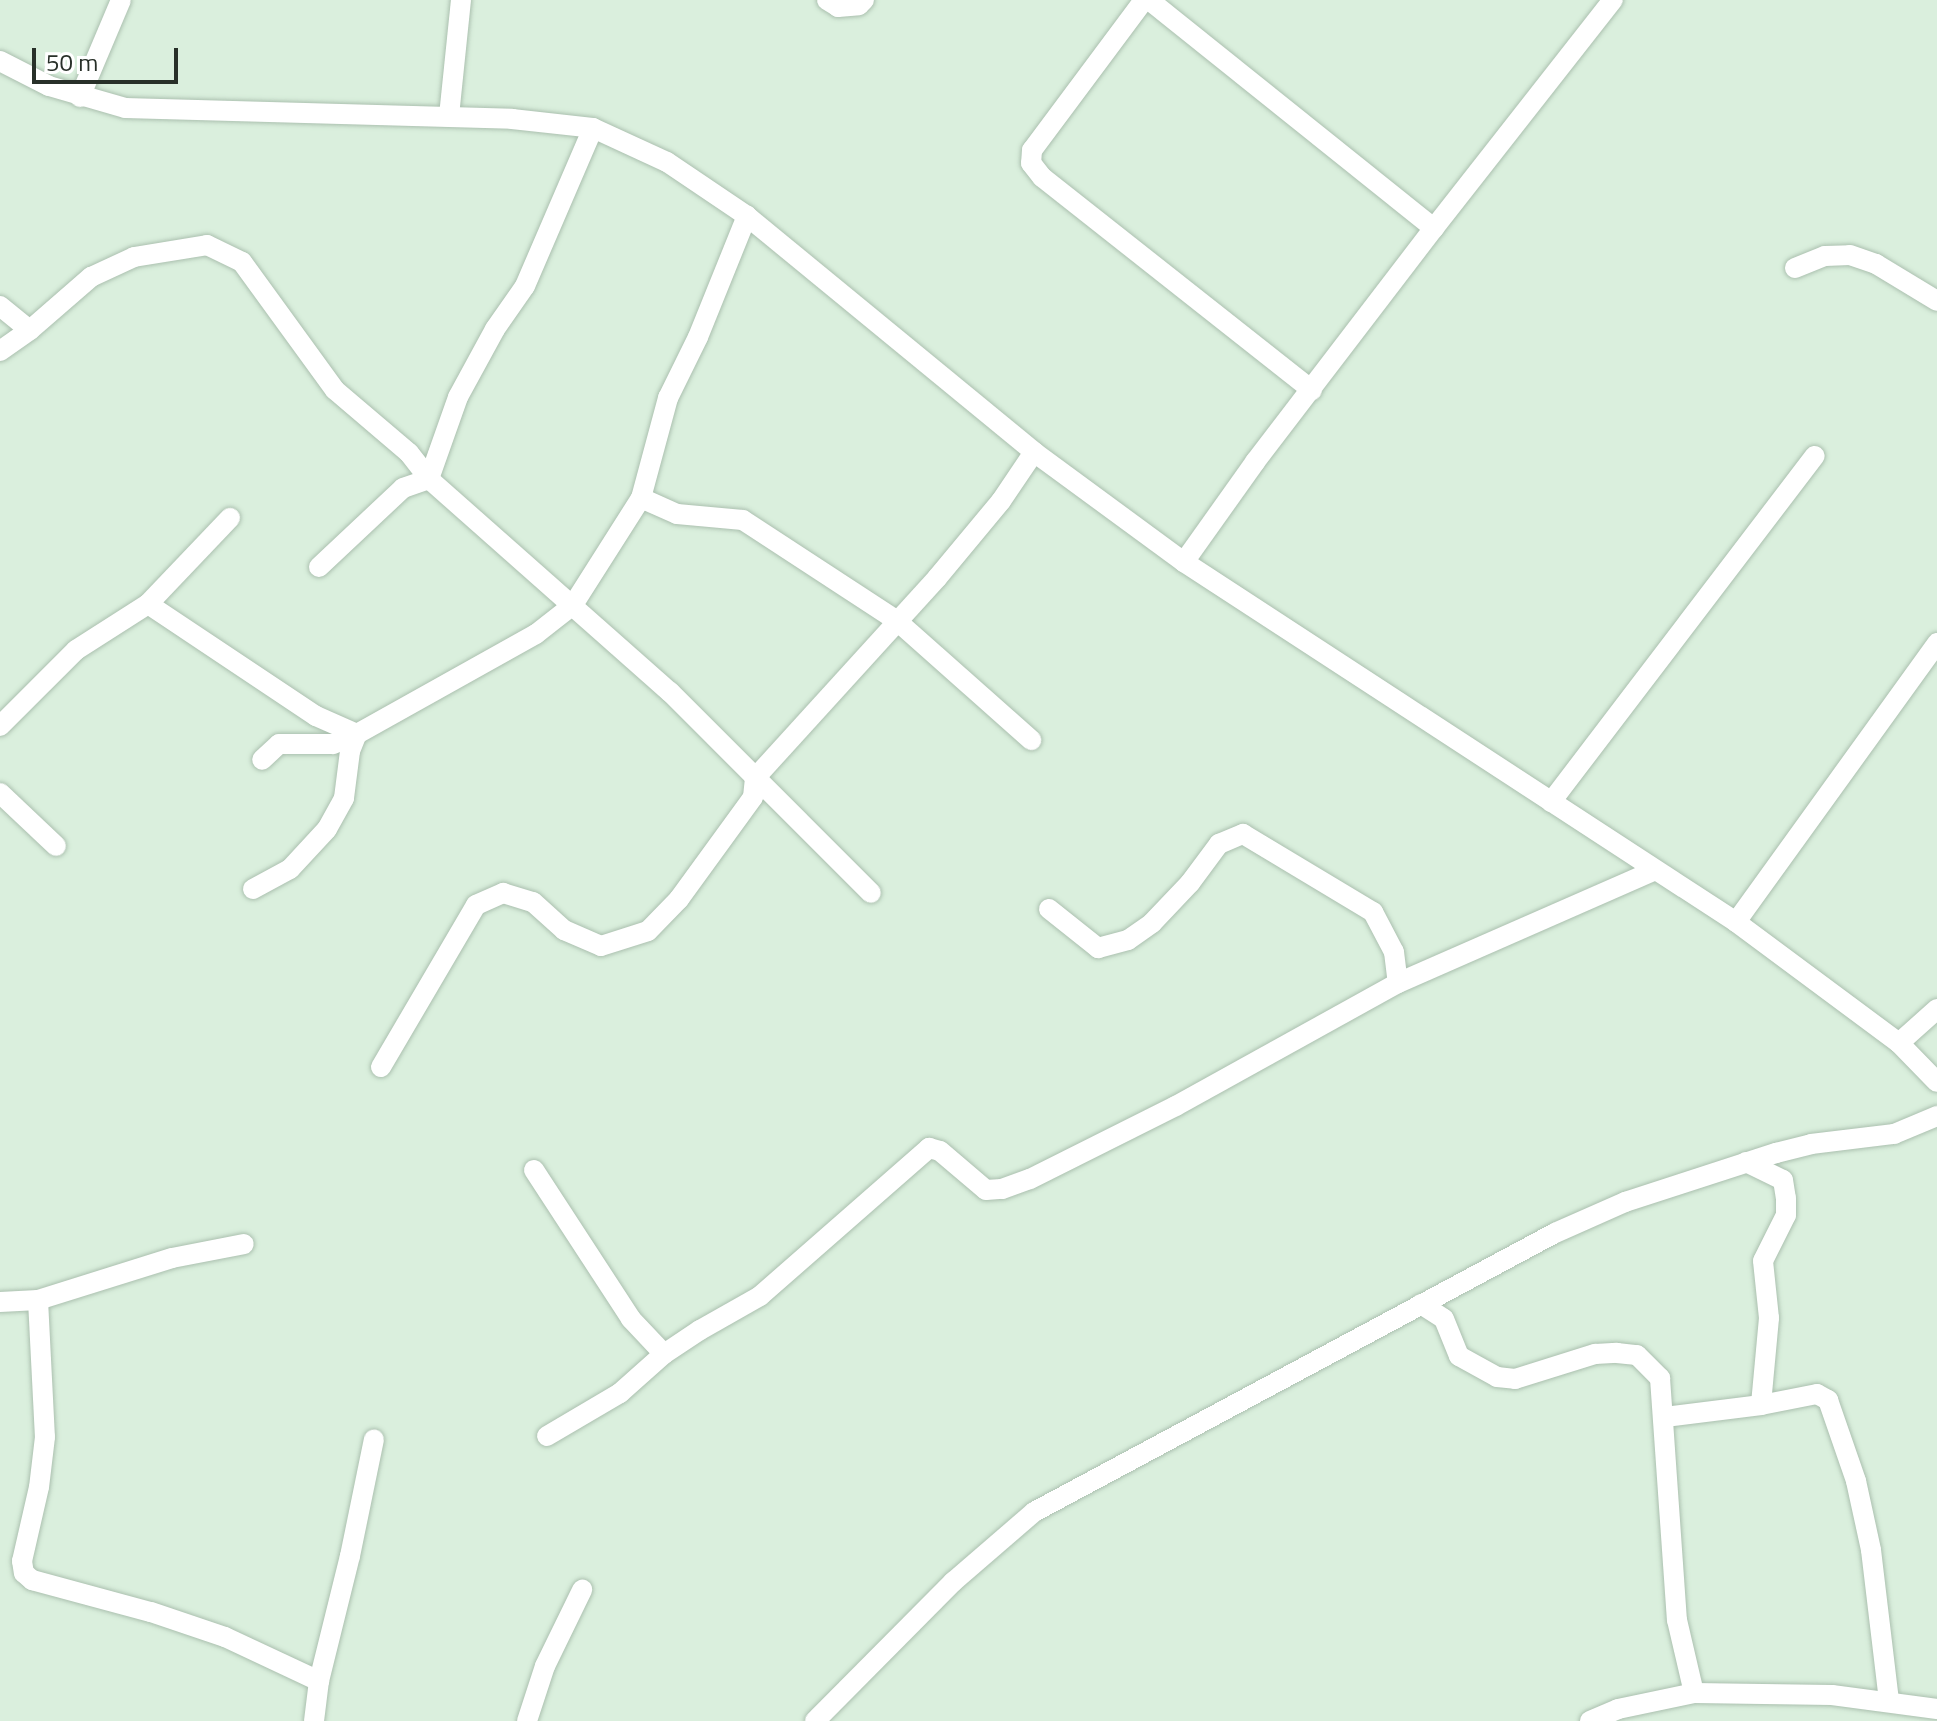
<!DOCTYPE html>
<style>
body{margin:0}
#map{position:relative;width:1937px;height:1721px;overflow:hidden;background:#daefdd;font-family:"Titillium Web",sans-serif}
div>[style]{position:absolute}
.roads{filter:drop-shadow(0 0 2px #abc0af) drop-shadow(0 0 2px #abc0af)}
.minor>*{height:20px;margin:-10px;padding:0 10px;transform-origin:10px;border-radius:10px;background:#fff}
span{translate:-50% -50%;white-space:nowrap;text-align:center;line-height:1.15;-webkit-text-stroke:6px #fff;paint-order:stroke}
.scale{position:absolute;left:32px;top:48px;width:146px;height:36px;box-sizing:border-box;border:4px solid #283029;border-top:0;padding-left:10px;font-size:24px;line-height:28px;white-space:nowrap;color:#283029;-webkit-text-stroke:6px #fff;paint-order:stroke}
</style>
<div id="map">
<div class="roads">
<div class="minor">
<div style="left:827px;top:0;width:13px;rotate:32deg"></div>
<div style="left:838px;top:7px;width:21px;rotate:-5deg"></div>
<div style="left:859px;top:5px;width:7px;rotate:-45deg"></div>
<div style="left:1144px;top:0;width:187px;rotate:126.7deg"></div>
<div style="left:1032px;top:150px;width:13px;rotate:94deg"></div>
<div style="left:1031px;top:163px;width:18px;rotate:52deg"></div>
<div style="left:1042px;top:177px;width:344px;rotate:38.3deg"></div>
<div style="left:1149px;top:0;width:365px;rotate:38.7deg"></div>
<div style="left:0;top:61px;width:55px;rotate:27deg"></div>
<div style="left:49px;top:86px;width:79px;rotate:16.1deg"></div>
<div style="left:125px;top:108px;width:387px;rotate:1.6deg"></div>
<div style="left:512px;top:119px;width:81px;rotate:6.3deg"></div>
<div style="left:593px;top:128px;width:81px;rotate:24.7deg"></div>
<div style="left:667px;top:162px;width:97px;rotate:34deg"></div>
<div style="left:747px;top:216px;width:372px;rotate:39.4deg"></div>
<div style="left:1034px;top:452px;width:186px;rotate:36.3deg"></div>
<div style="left:1184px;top:562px;width:659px;rotate:33.11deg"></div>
<div style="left:1736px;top:922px;width:203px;rotate:36.6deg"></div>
<div style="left:1899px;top:1043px;width:54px;rotate:45.7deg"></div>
<div style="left:80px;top:97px;width:105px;rotate:-67.1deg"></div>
<div style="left:449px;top:116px;width:117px;rotate:-84.1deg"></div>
<div style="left:1795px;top:268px;width:32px;rotate:-22deg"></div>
<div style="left:1825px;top:256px;width:25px;rotate:-2deg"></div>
<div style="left:1850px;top:255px;width:28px;rotate:19deg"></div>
<div style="left:1876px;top:264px;width:71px;rotate:31.2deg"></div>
<div style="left:0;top:306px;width:38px;rotate:39deg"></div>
<div style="left:0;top:351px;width:37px;rotate:-35deg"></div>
<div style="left:30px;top:330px;width:81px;rotate:-41deg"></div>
<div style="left:91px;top:277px;width:47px;rotate:-24.9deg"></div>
<div style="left:134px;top:257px;width:74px;rotate:-9.3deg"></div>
<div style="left:207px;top:245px;width:39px;rotate:26deg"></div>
<div style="left:242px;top:262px;width:158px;rotate:54deg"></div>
<div style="left:335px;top:390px;width:97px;rotate:40.4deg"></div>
<div style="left:409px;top:453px;width:33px;rotate:52deg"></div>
<div style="left:429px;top:479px;width:87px;rotate:-70.5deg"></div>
<div style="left:458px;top:397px;width:77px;rotate:-61.4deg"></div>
<div style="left:495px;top:329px;width:52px;rotate:-55.1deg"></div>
<div style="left:525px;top:286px;width:172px;rotate:-66.7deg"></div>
<div style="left:641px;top:498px;width:39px;rotate:24deg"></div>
<div style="left:677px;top:514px;width:66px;rotate:5.2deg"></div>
<div style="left:743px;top:520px;width:183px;rotate:33.2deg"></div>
<div style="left:896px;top:620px;width:181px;rotate:41.6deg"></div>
<div style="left:1184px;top:562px;width:123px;rotate:-54.6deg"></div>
<div style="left:1255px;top:462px;width:295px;rotate:-52.6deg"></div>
<div style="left:1434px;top:228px;width:290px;rotate:-51.9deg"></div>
<div style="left:319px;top:567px;width:115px;rotate:-43.2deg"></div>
<div style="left:403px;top:488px;width:28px;rotate:-19deg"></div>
<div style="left:429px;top:479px;width:322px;rotate:41.5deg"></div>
<div style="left:670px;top:692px;width:284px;rotate:45deg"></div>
<div style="left:148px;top:604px;width:202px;rotate:33.7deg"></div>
<div style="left:316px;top:716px;width:45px;rotate:23.7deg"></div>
<div style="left:357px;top:734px;width:205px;rotate:-29.2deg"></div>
<div style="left:536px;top:634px;width:47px;rotate:-38.1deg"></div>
<div style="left:573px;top:605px;width:127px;rotate:-57.6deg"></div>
<div style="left:641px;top:498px;width:104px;rotate:-74.9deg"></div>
<div style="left:668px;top:398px;width:68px;rotate:-63.8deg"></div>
<div style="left:698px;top:337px;width:131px;rotate:-68deg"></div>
<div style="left:0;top:726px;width:107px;rotate:-45deg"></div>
<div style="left:76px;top:650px;width:85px;rotate:-32.6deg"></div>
<div style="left:148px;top:604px;width:119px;rotate:-46.4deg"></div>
<div style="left:0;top:793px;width:77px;rotate:43.4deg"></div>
<div style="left:1551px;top:802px;width:435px;rotate:-52.7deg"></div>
<div style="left:253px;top:889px;width:42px;rotate:-28.4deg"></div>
<div style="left:290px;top:869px;width:54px;rotate:-47.2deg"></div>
<div style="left:327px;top:829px;width:35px;rotate:-61deg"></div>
<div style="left:344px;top:798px;width:47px;rotate:-82.7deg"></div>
<div style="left:350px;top:751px;width:18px;rotate:-68deg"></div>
<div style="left:357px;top:734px;width:26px;rotate:157deg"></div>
<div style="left:333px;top:744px;width:54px;rotate:180deg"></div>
<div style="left:279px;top:744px;width:23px;rotate:137deg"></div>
<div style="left:1049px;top:909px;width:63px;rotate:38.5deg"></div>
<div style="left:1098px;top:948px;width:31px;rotate:-15deg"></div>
<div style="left:1128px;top:940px;width:29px;rotate:-35deg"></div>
<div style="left:1152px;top:923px;width:55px;rotate:-46.5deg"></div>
<div style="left:1190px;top:883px;width:49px;rotate:-53.4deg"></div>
<div style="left:1219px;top:844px;width:26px;rotate:-23deg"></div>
<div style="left:1243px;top:834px;width:152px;rotate:31deg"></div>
<div style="left:1373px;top:912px;width:45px;rotate:62.3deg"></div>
<div style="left:1394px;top:952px;width:31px;rotate:83deg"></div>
<div style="left:1736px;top:922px;width:344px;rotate:-54.2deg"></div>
<div style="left:1899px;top:1043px;width:51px;rotate:-41.8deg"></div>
<div style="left:381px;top:1067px;width:188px;rotate:-59.6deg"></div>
<div style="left:476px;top:905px;width:30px;rotate:-24deg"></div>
<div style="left:503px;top:893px;width:31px;rotate:17deg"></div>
<div style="left:533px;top:902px;width:42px;rotate:42.1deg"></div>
<div style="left:564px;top:930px;width:40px;rotate:23.4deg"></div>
<div style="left:601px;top:946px;width:49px;rotate:-17.7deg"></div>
<div style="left:648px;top:931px;width:45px;rotate:-45.9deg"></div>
<div style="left:679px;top:899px;width:126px;rotate:-54deg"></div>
<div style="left:753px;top:797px;width:19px;rotate:-84deg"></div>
<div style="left:755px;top:778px;width:270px;rotate:-47.7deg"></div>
<div style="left:937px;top:578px;width:100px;rotate:-50.3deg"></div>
<div style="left:1001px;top:501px;width:59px;rotate:-56deg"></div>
<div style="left:1746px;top:1162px;width:41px;rotate:25.9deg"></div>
<div style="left:1783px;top:1180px;width:18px;rotate:81deg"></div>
<div style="left:1786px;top:1198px;width:17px;rotate:90deg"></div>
<div style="left:1786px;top:1215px;width:51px;rotate:116.6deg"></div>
<div style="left:1763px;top:1261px;width:57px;rotate:84deg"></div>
<div style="left:1769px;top:1318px;width:87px;rotate:95.3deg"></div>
<div style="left:534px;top:1170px;width:178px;rotate:56.9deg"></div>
<div style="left:631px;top:1319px;width:48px;rotate:46.7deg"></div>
<div style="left:38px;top:1300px;width:137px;rotate:87.1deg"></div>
<div style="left:45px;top:1437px;width:50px;rotate:96.8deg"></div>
<div style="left:39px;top:1487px;width:76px;rotate:102.9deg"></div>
<div style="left:22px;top:1561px;width:12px;rotate:81deg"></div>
<div style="left:24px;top:1573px;width:11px;rotate:41deg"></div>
<div style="left:32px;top:1580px;width:123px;rotate:15.1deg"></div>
<div style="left:151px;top:1612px;width:78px;rotate:18.7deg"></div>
<div style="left:225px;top:1637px;width:104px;rotate:25.1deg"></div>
<div style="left:0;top:1302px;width:38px;rotate:-3deg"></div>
<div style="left:38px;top:1300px;width:140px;rotate:-17.4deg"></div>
<div style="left:172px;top:1258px;width:73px;rotate:-11deg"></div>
<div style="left:1421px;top:1304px;width:27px;rotate:33deg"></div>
<div style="left:1444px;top:1319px;width:40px;rotate:68deg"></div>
<div style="left:1459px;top:1356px;width:43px;rotate:28.9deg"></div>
<div style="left:1497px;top:1377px;width:18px;rotate:6deg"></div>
<div style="left:1515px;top:1379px;width:84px;rotate:-17.4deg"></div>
<div style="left:1595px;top:1354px;width:22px;rotate:-3deg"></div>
<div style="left:1617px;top:1353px;width:20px;rotate:6deg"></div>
<div style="left:1637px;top:1355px;width:33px;rotate:45deg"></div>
<div style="left:1660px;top:1378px;width:243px;rotate:86deg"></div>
<div style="left:1677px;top:1620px;width:75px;rotate:76.9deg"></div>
<div style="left:1665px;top:1417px;width:97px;rotate:-7.1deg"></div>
<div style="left:1761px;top:1405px;width:57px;rotate:-11.1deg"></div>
<div style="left:1817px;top:1394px;width:13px;rotate:29deg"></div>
<div style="left:1828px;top:1400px;width:86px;rotate:70.9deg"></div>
<div style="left:1856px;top:1481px;width:71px;rotate:77.7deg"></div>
<div style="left:1871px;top:1550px;width:152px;rotate:83.2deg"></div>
<div style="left:547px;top:1436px;width:85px;rotate:-30.5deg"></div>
<div style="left:620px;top:1393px;width:59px;rotate:-41.6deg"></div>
<div style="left:664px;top:1354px;width:43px;rotate:-33.7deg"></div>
<div style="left:700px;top:1330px;width:69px;rotate:-29.5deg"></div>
<div style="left:760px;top:1296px;width:225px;rotate:-41.2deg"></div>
<div style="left:929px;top:1148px;width:11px;rotate:15deg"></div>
<div style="left:940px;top:1151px;width:60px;rotate:40.3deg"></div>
<div style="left:986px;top:1190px;width:16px;rotate:-4deg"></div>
<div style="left:1002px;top:1189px;width:30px;rotate:-20deg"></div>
<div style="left:1030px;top:1179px;width:163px;rotate:-26.6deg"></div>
<div style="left:1176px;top:1106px;width:254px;rotate:-29deg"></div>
<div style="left:1398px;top:983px;width:279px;rotate:-23.7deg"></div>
<div style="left:314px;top:1721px;width:40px;rotate:-82.9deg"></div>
<div style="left:319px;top:1681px;width:129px;rotate:-76.1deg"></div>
<div style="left:350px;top:1556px;width:119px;rotate:-78.4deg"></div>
<div style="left:527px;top:1721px;width:58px;rotate:-71.9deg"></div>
<div style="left:545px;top:1666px;width:85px;rotate:-64deg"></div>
<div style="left:815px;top:1721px;width:196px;rotate:-45.2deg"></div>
<div style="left:953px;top:1582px;width:107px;rotate:-40.8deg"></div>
<div style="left:1034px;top:1512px;width:591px;rotate:-28.17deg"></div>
<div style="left:1555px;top:1233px;width:77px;rotate:-23.9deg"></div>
<div style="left:1625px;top:1202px;width:159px;rotate:-18deg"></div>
<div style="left:1776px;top:1153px;width:36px;rotate:-14deg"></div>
<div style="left:1811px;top:1144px;width:84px;rotate:-6.9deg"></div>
<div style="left:1894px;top:1134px;width:47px;rotate:-22.7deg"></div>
<div style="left:1590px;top:1721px;width:30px;rotate:-23deg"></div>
<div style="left:1618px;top:1709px;width:78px;rotate:-11.9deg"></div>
<div style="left:1694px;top:1693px;width:138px;rotate:0.8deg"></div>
<div style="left:1832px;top:1695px;width:106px;rotate:7.6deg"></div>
</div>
</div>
<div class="scale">50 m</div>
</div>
